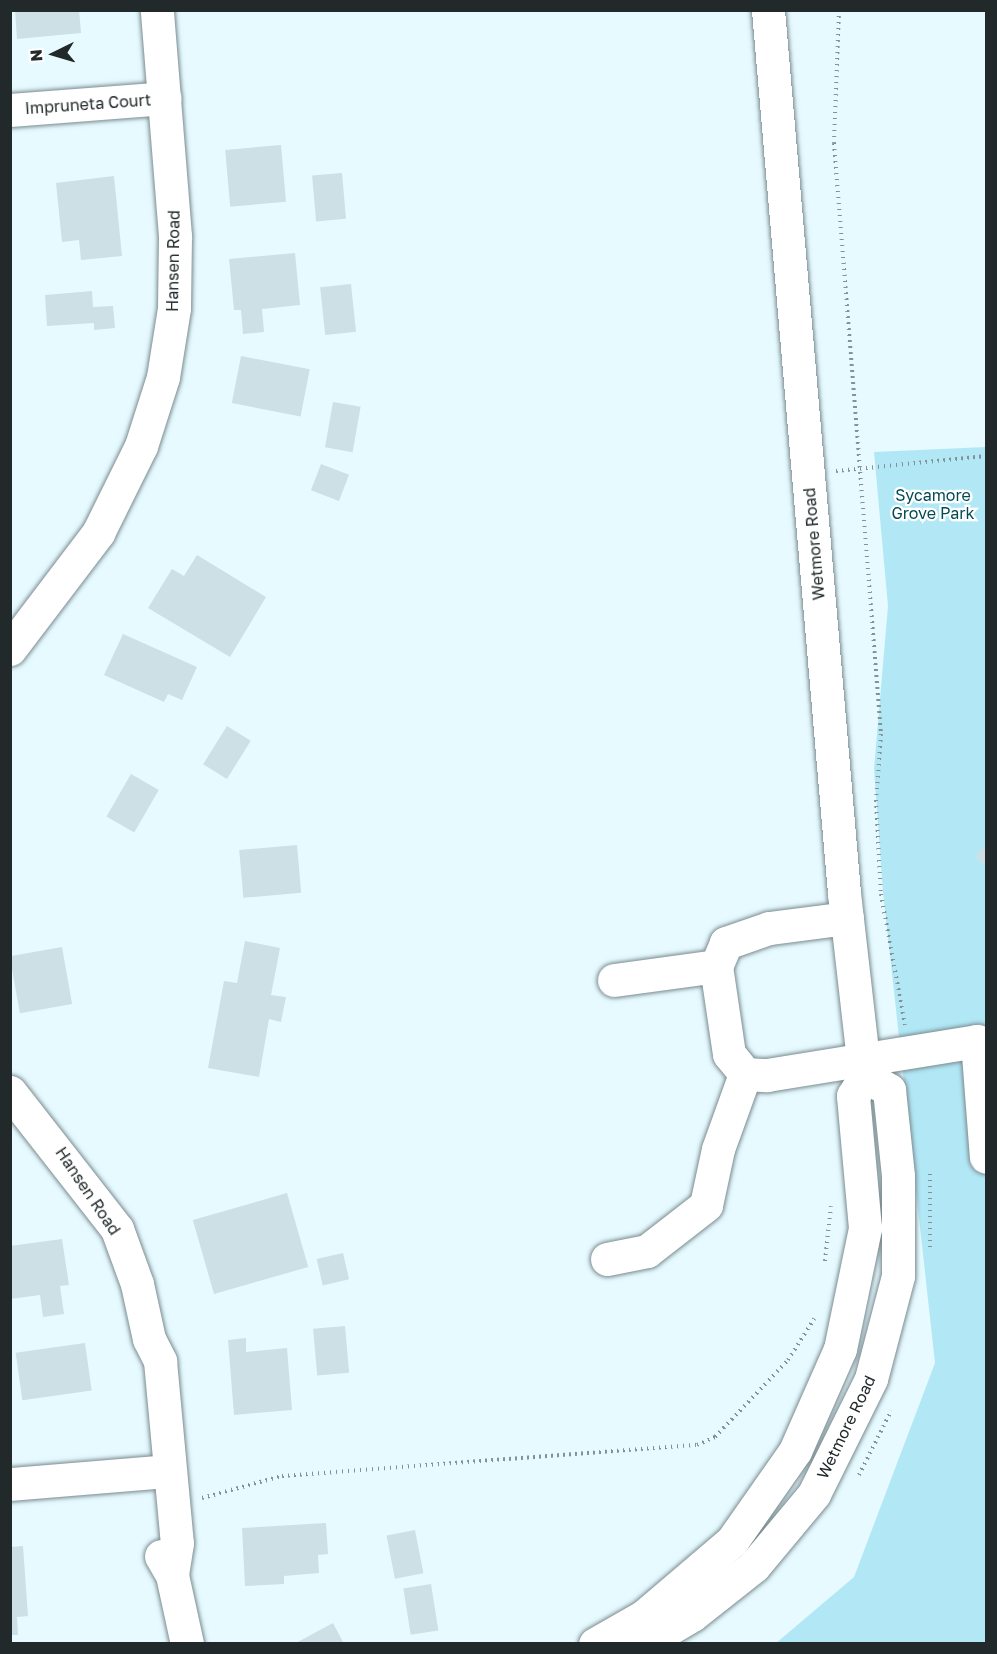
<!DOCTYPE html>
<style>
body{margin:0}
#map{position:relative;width:997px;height:1654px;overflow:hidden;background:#e6faff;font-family:"Golos Text",sans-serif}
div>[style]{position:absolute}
.green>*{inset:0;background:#b2e8f6}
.building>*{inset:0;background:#cde0e5;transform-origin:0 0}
.path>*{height:4px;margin-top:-2px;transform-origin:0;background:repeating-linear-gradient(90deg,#849295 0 1.5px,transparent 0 6px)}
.roads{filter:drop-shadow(0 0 2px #7a8b90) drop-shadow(0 0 2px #7a8b90)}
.minor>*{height:33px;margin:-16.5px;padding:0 16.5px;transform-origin:16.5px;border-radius:16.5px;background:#fff}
.major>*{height:33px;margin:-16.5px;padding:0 16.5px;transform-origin:16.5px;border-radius:16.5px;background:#fff}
span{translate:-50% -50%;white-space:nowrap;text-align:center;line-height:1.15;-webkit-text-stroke:4.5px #fff;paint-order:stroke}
.street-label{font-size:16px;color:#21292a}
.park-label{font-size:16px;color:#044a56}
.frame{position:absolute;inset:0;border:12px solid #21292a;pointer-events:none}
.north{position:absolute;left:24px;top:24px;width:60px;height:60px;-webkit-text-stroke:4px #fff;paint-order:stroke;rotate:265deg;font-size:16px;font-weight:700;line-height:24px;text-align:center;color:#21292a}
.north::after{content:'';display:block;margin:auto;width:21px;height:27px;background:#21292a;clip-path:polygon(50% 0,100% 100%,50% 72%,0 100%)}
</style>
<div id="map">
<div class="green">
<div style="clip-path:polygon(986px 447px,986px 1643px,775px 1644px,854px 1577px,935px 1363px,883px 892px,874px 769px,888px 606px,874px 452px)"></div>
</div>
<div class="building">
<div style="clip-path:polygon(15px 10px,79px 10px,81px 33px,17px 39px)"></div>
<div style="left:281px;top:145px;width:57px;height:56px;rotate:85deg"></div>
<div style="left:342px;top:173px;width:46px;height:30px;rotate:85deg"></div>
<div style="clip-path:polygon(114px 176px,122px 256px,81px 260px,79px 240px,62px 242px,56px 183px)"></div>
<div style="clip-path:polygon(295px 253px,300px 305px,262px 309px,264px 332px,243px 334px,241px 310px,234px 310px,229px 259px)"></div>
<div style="left:351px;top:284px;width:48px;height:31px;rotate:84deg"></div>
<div style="clip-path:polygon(92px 291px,93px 307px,113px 306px,115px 328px,94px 330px,94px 323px,47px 326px,45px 295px)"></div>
<div style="left:241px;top:356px;width:70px;height:48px;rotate:11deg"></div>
<div style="left:333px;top:402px;width:28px;height:46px;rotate:10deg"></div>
<div style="left:321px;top:464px;width:30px;height:28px;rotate:21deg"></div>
<div style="clip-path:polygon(197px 555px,266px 597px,230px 657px,148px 608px,172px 569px,184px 576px)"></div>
<div style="clip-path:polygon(123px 634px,197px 667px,182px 700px,168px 694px,164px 702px,104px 675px)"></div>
<div style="left:227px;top:726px;width:28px;height:45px;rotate:32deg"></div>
<div style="left:131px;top:774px;width:32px;height:49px;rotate:30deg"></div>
<div style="clip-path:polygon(986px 844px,986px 867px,975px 857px)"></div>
<div style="left:297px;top:845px;width:48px;height:58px;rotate:85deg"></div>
<div style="clip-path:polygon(245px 941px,280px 948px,271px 995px,286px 997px,281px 1022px,269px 1019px,259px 1077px,208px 1068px,224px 981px,237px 983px)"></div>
<div style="left:62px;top:947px;width:58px;height:53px;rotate:80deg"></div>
<div style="left:287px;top:1193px;width:77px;height:98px;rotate:74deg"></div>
<div style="clip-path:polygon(62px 1239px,69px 1285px,60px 1286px,64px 1314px,43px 1317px,40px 1295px,10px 1299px,10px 1246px)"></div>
<div style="left:343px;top:1253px;width:27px;height:27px;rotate:77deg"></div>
<div style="left:345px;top:1326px;width:47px;height:32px;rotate:85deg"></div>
<div style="clip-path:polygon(246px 1338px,246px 1352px,287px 1348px,292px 1410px,234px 1415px,228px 1340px)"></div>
<div style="left:85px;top:1343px;width:48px;height:70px;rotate:82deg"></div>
<div style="clip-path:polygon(326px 1523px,328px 1554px,318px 1555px,319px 1573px,284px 1576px,284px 1584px,245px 1586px,242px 1528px)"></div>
<div style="left:415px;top:1530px;width:44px;height:29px;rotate:79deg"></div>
<div style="clip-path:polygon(23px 1546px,28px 1616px,17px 1617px,18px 1635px,10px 1635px,10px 1547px)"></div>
<div style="left:431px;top:1584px;width:47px;height:28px;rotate:81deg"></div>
<div style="clip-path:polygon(333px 1623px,344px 1644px,294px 1644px)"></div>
</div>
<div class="path">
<div style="left:839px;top:10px;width:133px;rotate:92.2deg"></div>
<div style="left:834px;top:143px;width:593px;rotate:85.45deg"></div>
<div style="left:881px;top:734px;width:66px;rotate:94.3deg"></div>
<div style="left:876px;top:800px;width:94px;rotate:87deg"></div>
<div style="left:881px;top:894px;width:133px;rotate:79.6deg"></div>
<div style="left:836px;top:471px;width:151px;rotate:-5.7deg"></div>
<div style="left:930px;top:1174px;width:76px;rotate:90deg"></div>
<div style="left:825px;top:1261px;width:55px;rotate:-83.8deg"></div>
<div style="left:859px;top:1475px;width:72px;rotate:-63.4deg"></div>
<div style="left:202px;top:1498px;width:83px;rotate:-15.4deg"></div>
<div style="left:282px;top:1476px;width:416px;rotate:-4.3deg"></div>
<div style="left:697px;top:1445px;width:20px;rotate:-24deg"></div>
<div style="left:715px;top:1437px;width:106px;rotate:-46.5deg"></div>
<div style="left:788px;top:1360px;width:49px;rotate:-57.6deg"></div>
</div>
<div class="roads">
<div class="minor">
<div style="left:768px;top:10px;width:886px;rotate:85.08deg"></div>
<div style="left:844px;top:893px;width:184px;rotate:83.5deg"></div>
<div style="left:10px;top:110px;width:155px;rotate:-4.4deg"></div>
<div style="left:10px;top:649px;width:146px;rotate:-52.8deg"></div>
<div style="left:98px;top:533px;width:97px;rotate:-63.7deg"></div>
<div style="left:141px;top:446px;width:72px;rotate:-72.3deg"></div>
<div style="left:163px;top:377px;width:70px;rotate:-80.9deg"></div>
<div style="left:174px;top:308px;width:72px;rotate:-89.2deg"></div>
<div style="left:175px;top:236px;width:227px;rotate:-94.6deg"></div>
<div style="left:847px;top:918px;width:79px;rotate:172.7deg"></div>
<div style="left:769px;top:928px;width:46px;rotate:160.8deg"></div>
<div style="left:726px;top:943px;width:25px;rotate:113deg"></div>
<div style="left:716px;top:966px;width:89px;rotate:81.6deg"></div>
<div style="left:729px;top:1054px;width:26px;rotate:51deg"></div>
<div style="left:745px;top:1074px;width:22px;rotate:3deg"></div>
<div style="left:767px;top:1075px;width:213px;rotate:-9.2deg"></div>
<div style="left:977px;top:1041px;width:116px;rotate:85.6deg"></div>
<div style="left:614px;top:980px;width:103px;rotate:-7.8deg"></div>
<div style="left:10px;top:1092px;width:174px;rotate:52deg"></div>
<div style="left:117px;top:1229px;width:59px;rotate:70deg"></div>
<div style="left:137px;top:1284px;width:56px;rotate:77.7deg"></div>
<div style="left:149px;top:1339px;width:25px;rotate:63deg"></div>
<div style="left:160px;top:1361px;width:183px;rotate:84.7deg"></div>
<div style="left:177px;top:1543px;width:32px;rotate:99deg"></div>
<div style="left:607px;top:1259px;width:41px;rotate:-11.3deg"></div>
<div style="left:647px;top:1251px;width:75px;rotate:-37.9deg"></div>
<div style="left:706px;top:1205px;width:57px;rotate:-77.9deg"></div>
<div style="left:718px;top:1149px;width:80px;rotate:-70.2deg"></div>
<div style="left:10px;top:1484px;width:159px;rotate:-4.7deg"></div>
<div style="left:161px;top:1556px;width:22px;rotate:60deg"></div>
<div style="left:172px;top:1575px;width:71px;rotate:77.7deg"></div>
</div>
<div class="major">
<div style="left:595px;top:1644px;width:56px;rotate:-29.7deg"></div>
<div style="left:644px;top:1616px;width:116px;rotate:-40.4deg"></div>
<div style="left:732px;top:1541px;width:110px;rotate:-55deg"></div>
<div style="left:795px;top:1451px;width:111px;rotate:-66.2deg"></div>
<div style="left:840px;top:1349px;width:124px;rotate:-78.3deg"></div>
<div style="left:865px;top:1228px;width:133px;rotate:-95.2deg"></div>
<div style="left:853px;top:1096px;width:23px;rotate:-59deg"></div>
<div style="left:865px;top:1076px;width:28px;rotate:30deg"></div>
<div style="left:889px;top:1090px;width:86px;rotate:84deg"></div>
<div style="left:898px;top:1176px;width:100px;rotate:90deg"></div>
<div style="left:898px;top:1276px;width:106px;rotate:104.7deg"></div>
<div style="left:871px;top:1379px;width:128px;rotate:116.4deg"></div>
<div style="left:814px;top:1494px;width:94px;rotate:129.8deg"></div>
<div style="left:754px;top:1566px;width:79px;rotate:141.7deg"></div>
<div style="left:692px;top:1615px;width:57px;rotate:149.4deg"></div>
</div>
</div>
<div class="street-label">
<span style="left:88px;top:104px;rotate:-4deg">Impruneta Court</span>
<span style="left:173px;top:261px;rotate:-89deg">Hansen Road</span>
<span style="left:814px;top:544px;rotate:-95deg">Wetmore Road</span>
<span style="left:88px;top:1191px;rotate:56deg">Hansen Road</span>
<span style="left:846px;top:1427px;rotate:-64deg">Wetmore Road</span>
</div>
<div class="park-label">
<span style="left:933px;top:504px">Sycamore<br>Grove Park</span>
</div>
<div class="frame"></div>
<div class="north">N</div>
</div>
